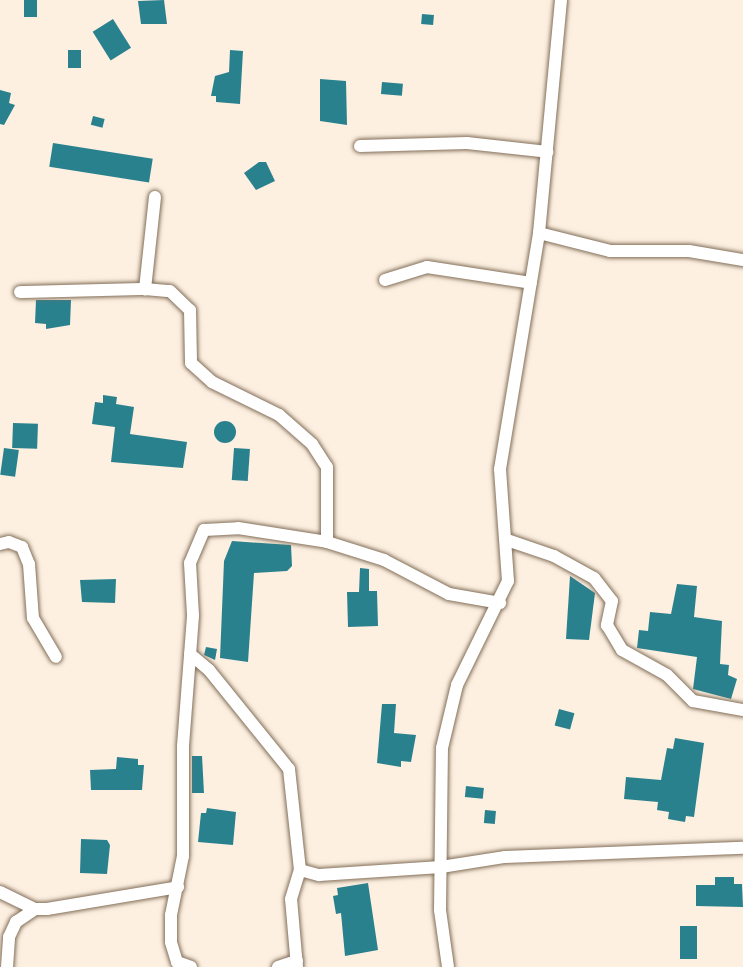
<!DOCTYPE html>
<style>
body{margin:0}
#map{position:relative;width:743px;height:967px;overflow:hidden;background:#fdf0e1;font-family:Jost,sans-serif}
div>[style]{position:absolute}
.building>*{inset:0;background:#2a818e;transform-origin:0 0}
.round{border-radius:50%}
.roads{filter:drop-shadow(0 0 2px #826e58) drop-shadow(0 0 2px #826e58)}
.minor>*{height:12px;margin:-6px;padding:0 6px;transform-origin:6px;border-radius:6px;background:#fff}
span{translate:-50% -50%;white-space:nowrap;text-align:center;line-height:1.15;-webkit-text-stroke:7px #fdf0e1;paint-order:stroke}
</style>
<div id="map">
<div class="building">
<div style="left:24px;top:0;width:13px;height:17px"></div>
<div style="clip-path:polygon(164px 0,167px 24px,141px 24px,138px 1px)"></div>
<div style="left:422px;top:14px;width:12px;height:10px;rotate:5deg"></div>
<div style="left:113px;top:19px;width:34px;height:24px;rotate:58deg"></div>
<div style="left:68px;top:50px;width:13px;height:18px"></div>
<div style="clip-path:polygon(230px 50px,243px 51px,240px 104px,216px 102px,216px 96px,211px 96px,215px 76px,229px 72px)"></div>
<div style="clip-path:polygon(320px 79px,346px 81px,347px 125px,320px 121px)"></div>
<div style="left:382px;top:82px;width:21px;height:12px;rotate:5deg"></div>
<div style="clip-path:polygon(0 90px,11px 93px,9px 103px,15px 105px,4px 125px,0 124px)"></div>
<div style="left:93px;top:116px;width:12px;height:9px;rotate:14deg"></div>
<div style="left:53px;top:143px;width:101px;height:24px;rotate:9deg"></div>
<div style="clip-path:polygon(259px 162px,266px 162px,275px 181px,256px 190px,244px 173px)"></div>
<div style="clip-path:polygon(36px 300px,71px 300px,70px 325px,46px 329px,46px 324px,35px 323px)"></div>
<div style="clip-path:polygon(103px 395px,117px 397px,116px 404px,134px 407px,130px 434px,187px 442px,183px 468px,111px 462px,115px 427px,92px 424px,95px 402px,103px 403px)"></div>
<div class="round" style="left:214px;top:421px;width:22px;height:22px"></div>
<div style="left:13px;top:423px;width:25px;height:25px;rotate:2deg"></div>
<div style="left:4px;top:448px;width:15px;height:27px;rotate:8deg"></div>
<div style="left:234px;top:448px;width:16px;height:32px;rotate:4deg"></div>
<div style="clip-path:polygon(232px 541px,291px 545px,292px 566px,287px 571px,254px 573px,248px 662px,220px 658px,224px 561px)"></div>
<div style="clip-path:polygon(360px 568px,369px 569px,369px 591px,377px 591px,378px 626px,348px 627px,347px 592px,359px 592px)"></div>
<div style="clip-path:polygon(570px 576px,595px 593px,589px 640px,566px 639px)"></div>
<div style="clip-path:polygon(116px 579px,115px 603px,82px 602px,80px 580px)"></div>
<div style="clip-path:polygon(677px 584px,697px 586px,694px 617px,722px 621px,720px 664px,729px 665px,728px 675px,737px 679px,731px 699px,693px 689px,697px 657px,637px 648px,639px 630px,648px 631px,650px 612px,671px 614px)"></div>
<div style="clip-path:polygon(206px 647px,217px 649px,215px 660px,204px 655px)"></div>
<div style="clip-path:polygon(382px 704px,396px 704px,394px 733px,416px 735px,411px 762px,401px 761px,401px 767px,377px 763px)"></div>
<div style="left:559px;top:709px;width:16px;height:17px;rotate:15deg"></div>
<div style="clip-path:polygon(675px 738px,704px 743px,694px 817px,686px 816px,685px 822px,668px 819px,669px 812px,657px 810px,658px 802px,624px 799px,626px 777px,661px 780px,667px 748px,673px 749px)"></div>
<div style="clip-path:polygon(192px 756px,202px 756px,204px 793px,192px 793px)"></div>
<div style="clip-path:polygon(117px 757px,138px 759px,138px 765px,144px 765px,142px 790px,91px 790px,90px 770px,116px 769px)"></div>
<div style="left:466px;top:786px;width:18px;height:11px;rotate:6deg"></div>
<div style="clip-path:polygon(207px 808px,236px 812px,233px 845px,198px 842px,201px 813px,206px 813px)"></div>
<div style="left:485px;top:810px;width:11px;height:13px;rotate:5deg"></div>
<div style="clip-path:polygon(81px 839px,107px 840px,110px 845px,107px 874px,80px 873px)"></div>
<div style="clip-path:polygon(715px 877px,734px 877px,734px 884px,742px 884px,743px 907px,696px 906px,696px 885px,715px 885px)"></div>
<div style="clip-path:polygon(368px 883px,378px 950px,345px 956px,341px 913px,336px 914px,333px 896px,338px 895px,337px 888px)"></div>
<div style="left:680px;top:926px;width:17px;height:33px"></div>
</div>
<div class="roads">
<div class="minor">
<div style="left:360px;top:146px;width:107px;rotate:-1.6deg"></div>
<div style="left:467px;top:143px;width:81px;rotate:6.3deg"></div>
<div style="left:155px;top:197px;width:93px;rotate:96.2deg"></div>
<div style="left:145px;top:289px;width:25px;rotate:5deg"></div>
<div style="left:170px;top:291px;width:28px;rotate:44deg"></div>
<div style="left:190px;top:310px;width:53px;rotate:88.9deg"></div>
<div style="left:191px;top:363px;width:28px;rotate:42deg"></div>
<div style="left:212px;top:382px;width:75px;rotate:26.2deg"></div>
<div style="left:279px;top:415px;width:44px;rotate:41.3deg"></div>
<div style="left:312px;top:444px;width:27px;rotate:57deg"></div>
<div style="left:327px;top:467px;width:75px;rotate:90deg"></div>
<div style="left:539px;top:233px;width:73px;rotate:14.2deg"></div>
<div style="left:610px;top:251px;width:79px"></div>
<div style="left:689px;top:251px;width:55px;rotate:9.5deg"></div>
<div style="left:385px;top:280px;width:44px;rotate:-17.2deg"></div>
<div style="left:427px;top:267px;width:105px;rotate:8.7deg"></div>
<div style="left:20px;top:292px;width:125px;rotate:-1.4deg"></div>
<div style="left:507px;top:540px;width:50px;rotate:18.8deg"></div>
<div style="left:554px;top:556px;width:46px;rotate:28.8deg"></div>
<div style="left:594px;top:578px;width:29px;rotate:52deg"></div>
<div style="left:612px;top:601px;width:25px;rotate:102deg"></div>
<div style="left:607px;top:625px;width:29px;rotate:59deg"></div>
<div style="left:622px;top:650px;width:51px;rotate:29.1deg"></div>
<div style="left:667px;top:675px;width:37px;rotate:45deg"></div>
<div style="left:693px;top:701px;width:51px;rotate:10.2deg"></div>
<div style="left:0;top:544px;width:9px;rotate:-13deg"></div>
<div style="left:9px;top:542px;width:14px;rotate:21deg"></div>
<div style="left:22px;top:547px;width:18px;rotate:68deg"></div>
<div style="left:29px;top:564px;width:54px;rotate:85.8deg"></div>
<div style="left:33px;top:618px;width:45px;rotate:59.5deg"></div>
<div style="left:190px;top:654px;width:25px;rotate:40deg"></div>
<div style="left:209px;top:670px;width:127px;rotate:51.1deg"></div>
<div style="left:289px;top:769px;width:102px;rotate:83.8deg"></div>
<div style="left:300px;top:870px;width:20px;rotate:15deg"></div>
<div style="left:319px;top:875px;width:122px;rotate:-3.8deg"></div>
<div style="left:441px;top:867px;width:65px;rotate:-8.9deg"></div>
<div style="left:505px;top:857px;width:238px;rotate:-2.2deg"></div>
<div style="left:0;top:892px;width:39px;rotate:26deg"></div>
<div style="left:35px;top:909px;width:12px"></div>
<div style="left:47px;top:909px;width:133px;rotate:-9.5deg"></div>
<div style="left:7px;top:967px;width:30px;rotate:-86deg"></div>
<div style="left:9px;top:937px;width:17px;rotate:-65deg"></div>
<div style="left:16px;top:922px;width:23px;rotate:-34deg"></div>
<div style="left:191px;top:967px;width:15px;rotate:-160deg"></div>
<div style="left:177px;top:962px;width:21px;rotate:-107deg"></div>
<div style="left:171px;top:942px;width:27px;rotate:-90deg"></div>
<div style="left:171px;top:915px;width:60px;rotate:-78.5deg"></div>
<div style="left:183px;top:856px;width:110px;rotate:-90deg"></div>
<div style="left:183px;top:746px;width:131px;rotate:-85.6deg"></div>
<div style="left:193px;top:615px;width:52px;rotate:-93.3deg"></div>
<div style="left:190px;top:563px;width:36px;rotate:-67deg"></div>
<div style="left:204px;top:530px;width:34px;rotate:-3deg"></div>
<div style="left:238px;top:528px;width:90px;rotate:8.9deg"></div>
<div style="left:327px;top:542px;width:60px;rotate:17.5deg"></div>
<div style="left:384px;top:560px;width:73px;rotate:27.6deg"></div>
<div style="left:449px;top:594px;width:52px;rotate:10deg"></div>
<div style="left:278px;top:967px;width:20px;rotate:-18deg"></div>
<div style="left:297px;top:967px;width:68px;rotate:-95deg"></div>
<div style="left:291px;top:899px;width:30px;rotate:-73deg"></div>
<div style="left:448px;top:967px;width:58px;rotate:-98deg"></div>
<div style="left:440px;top:910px;width:162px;rotate:-89.3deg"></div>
<div style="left:442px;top:748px;width:65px;rotate:-76.6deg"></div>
<div style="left:457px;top:685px;width:116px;rotate:-63.9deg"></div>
<div style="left:508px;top:581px;width:112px;rotate:-94.1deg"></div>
<div style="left:500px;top:469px;width:239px;rotate:-80.6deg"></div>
<div style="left:539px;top:233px;width:234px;rotate:-84.6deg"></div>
</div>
</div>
</div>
